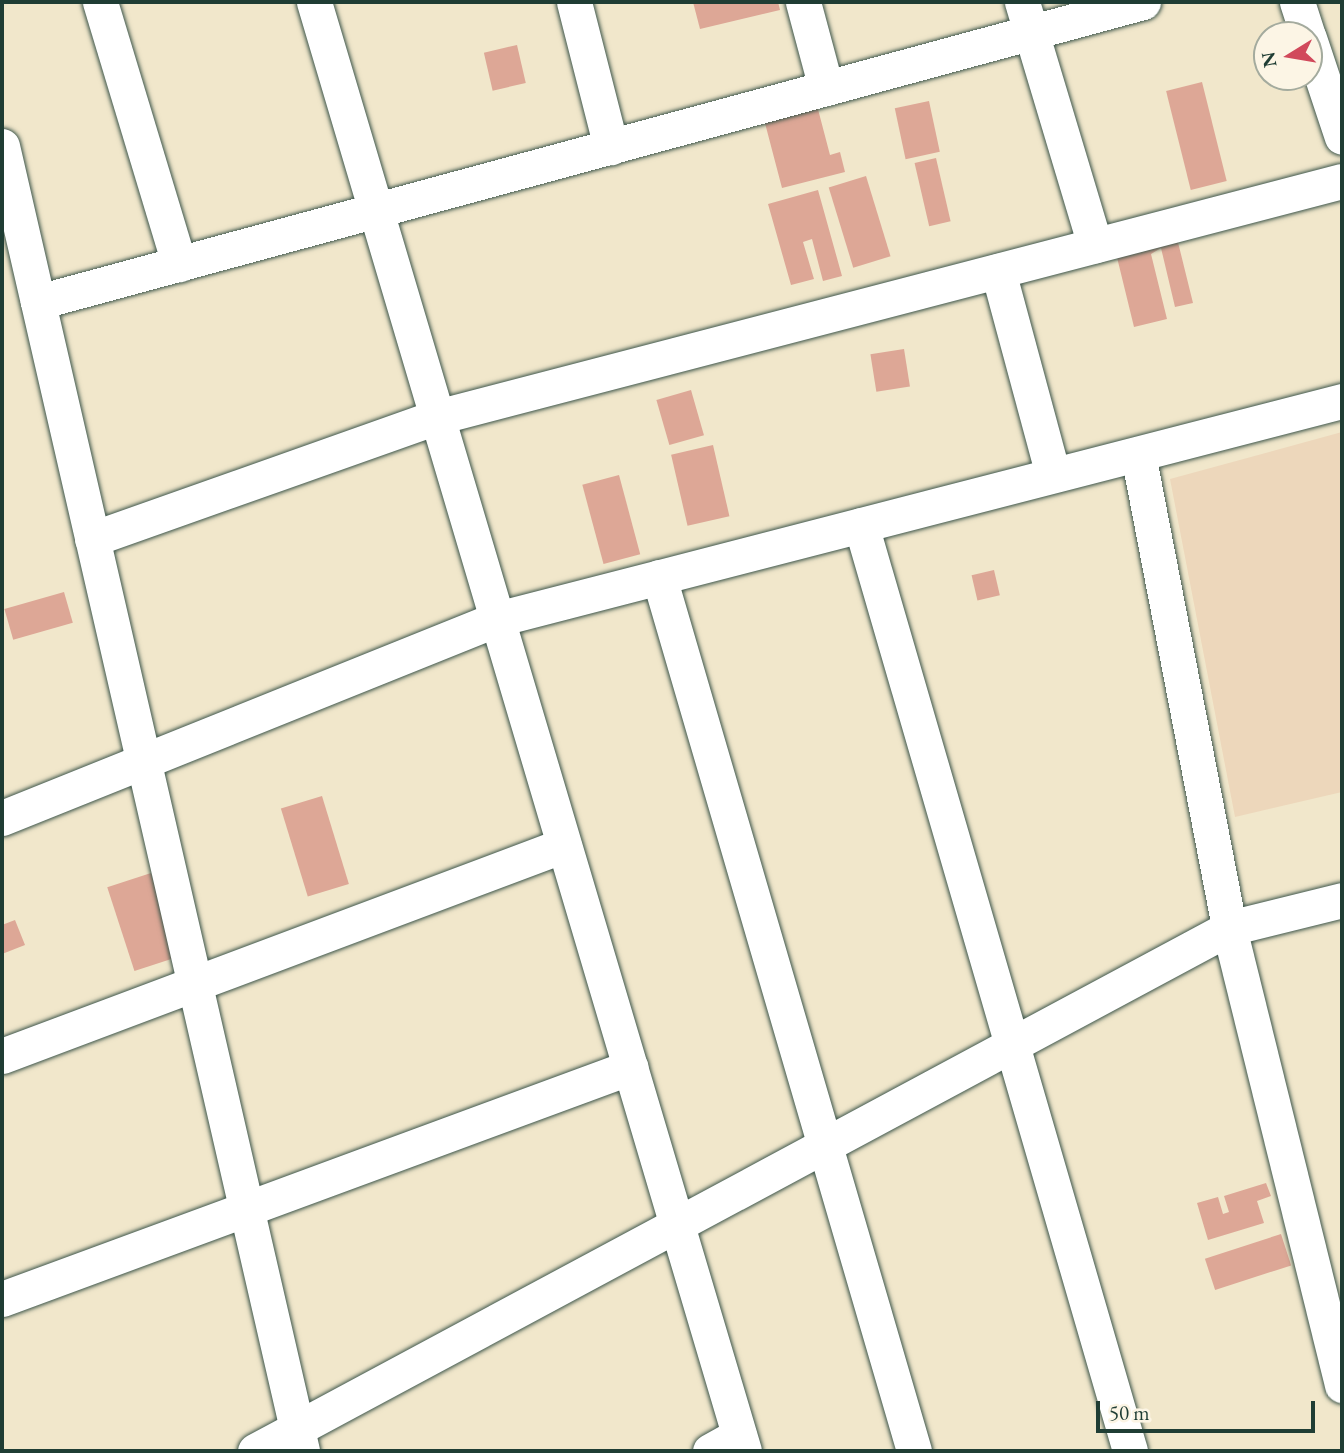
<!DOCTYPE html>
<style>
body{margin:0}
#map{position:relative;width:1344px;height:1453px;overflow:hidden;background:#f1e7cb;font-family:"EB Garamond",serif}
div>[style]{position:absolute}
.built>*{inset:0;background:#edd7bb}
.building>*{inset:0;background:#dda796;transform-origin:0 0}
.roads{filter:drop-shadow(0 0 2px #3e564b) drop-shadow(0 0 2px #3e564b)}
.street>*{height:35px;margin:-17.5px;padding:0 17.5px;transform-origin:17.5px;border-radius:17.5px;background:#fff}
span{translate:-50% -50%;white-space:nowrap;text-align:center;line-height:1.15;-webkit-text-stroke:7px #fcf5e5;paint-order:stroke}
.frame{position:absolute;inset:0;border:4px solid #1f3d34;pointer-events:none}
.north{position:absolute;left:1253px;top:21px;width:70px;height:70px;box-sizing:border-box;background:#fcf5e5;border:2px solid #a4ab9e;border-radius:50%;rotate:259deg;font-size:19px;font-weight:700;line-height:28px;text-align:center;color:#1f3d34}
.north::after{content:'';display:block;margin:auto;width:24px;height:32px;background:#d1495b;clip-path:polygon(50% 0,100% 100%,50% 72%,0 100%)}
.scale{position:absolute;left:1096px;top:1401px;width:219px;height:32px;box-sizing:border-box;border:4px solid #1f3d34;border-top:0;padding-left:9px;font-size:21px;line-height:24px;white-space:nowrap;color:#1f3d34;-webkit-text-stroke:5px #fcf5e5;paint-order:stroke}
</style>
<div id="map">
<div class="built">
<div style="clip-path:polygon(1342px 432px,1342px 792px,1235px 817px,1170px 479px)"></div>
</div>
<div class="building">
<div style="clip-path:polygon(693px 2px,778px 2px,780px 10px,700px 29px)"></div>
<div style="left:517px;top:45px;width:39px;height:34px;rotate:77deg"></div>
<div style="left:1202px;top:82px;width:102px;height:37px;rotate:76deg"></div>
<div style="clip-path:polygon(814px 94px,830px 155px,840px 152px,845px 172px,782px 188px,761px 108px)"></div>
<div style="left:929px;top:101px;width:52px;height:35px;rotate:78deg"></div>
<div style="left:936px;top:158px;width:65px;height:22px;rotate:77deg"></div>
<div style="left:866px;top:176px;width:84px;height:39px;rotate:73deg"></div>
<div style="clip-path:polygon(818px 190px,842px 276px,823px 281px,812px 239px,803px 242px,814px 279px,791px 285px,768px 204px)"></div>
<div style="clip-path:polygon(1174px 226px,1193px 303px,1175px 307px,1161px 248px,1151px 254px,1167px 319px,1134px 327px,1113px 241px)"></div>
<div style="left:904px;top:349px;width:38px;height:34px;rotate:81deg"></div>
<div style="left:691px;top:390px;width:47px;height:36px;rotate:74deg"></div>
<div style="left:713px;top:445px;width:73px;height:43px;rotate:77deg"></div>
<div style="left:619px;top:475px;width:82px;height:38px;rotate:75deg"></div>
<div style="left:994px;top:570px;width:26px;height:23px;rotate:77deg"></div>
<div style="left:64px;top:592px;width:32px;height:62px;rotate:74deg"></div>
<div style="left:322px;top:796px;width:92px;height:43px;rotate:73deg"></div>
<div style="left:151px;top:873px;width:88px;height:46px;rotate:72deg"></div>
<div style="clip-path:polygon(15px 920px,25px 945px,2px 954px,2px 925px)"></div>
<div style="clip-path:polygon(1266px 1183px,1271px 1196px,1257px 1201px,1264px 1223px,1208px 1240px,1197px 1203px,1218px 1197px,1223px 1214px,1229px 1212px,1224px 1196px)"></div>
<div style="left:1281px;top:1234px;width:33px;height:80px;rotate:72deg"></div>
</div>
<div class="roads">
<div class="street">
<div style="left:100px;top:2px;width:274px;rotate:73.2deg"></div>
<div style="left:314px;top:2px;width:1511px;rotate:73.47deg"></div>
<div style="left:574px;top:2px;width:150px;rotate:75.7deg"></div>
<div style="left:803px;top:2px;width:89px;rotate:75deg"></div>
<div style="left:1022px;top:2px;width:254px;rotate:73.3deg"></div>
<div style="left:1297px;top:2px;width:35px;rotate:72deg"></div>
<div style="left:1309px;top:38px;width:104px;rotate:71.6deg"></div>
<div style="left:2px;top:146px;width:1339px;rotate:77.05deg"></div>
<div style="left:998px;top:271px;width:211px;rotate:74.9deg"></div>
<div style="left:38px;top:302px;width:1145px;rotate:-15.19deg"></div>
<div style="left:1138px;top:454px;width:483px;rotate:79.1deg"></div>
<div style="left:1229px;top:928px;width:471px;rotate:76.1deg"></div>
<div style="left:861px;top:525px;width:964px;rotate:73.8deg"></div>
<div style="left:92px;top:539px;width:366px;rotate:-19.5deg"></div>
<div style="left:437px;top:417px;width:935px;rotate:-14.62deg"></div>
<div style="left:659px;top:577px;width:910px;rotate:73.73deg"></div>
<div style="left:2px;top:818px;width:534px;rotate:-21.9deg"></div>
<div style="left:497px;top:619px;width:873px;rotate:-14.47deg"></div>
<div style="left:2px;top:1056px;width:600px;rotate:-20.58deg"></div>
<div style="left:2px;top:1299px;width:670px;rotate:-20.25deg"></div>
<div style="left:255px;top:1451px;width:1106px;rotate:-28.23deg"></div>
<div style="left:1229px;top:928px;width:116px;rotate:-13.9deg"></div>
<div style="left:710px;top:1451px;width:33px;rotate:-29deg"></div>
</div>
</div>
<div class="frame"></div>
<div class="north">N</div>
<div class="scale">50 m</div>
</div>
